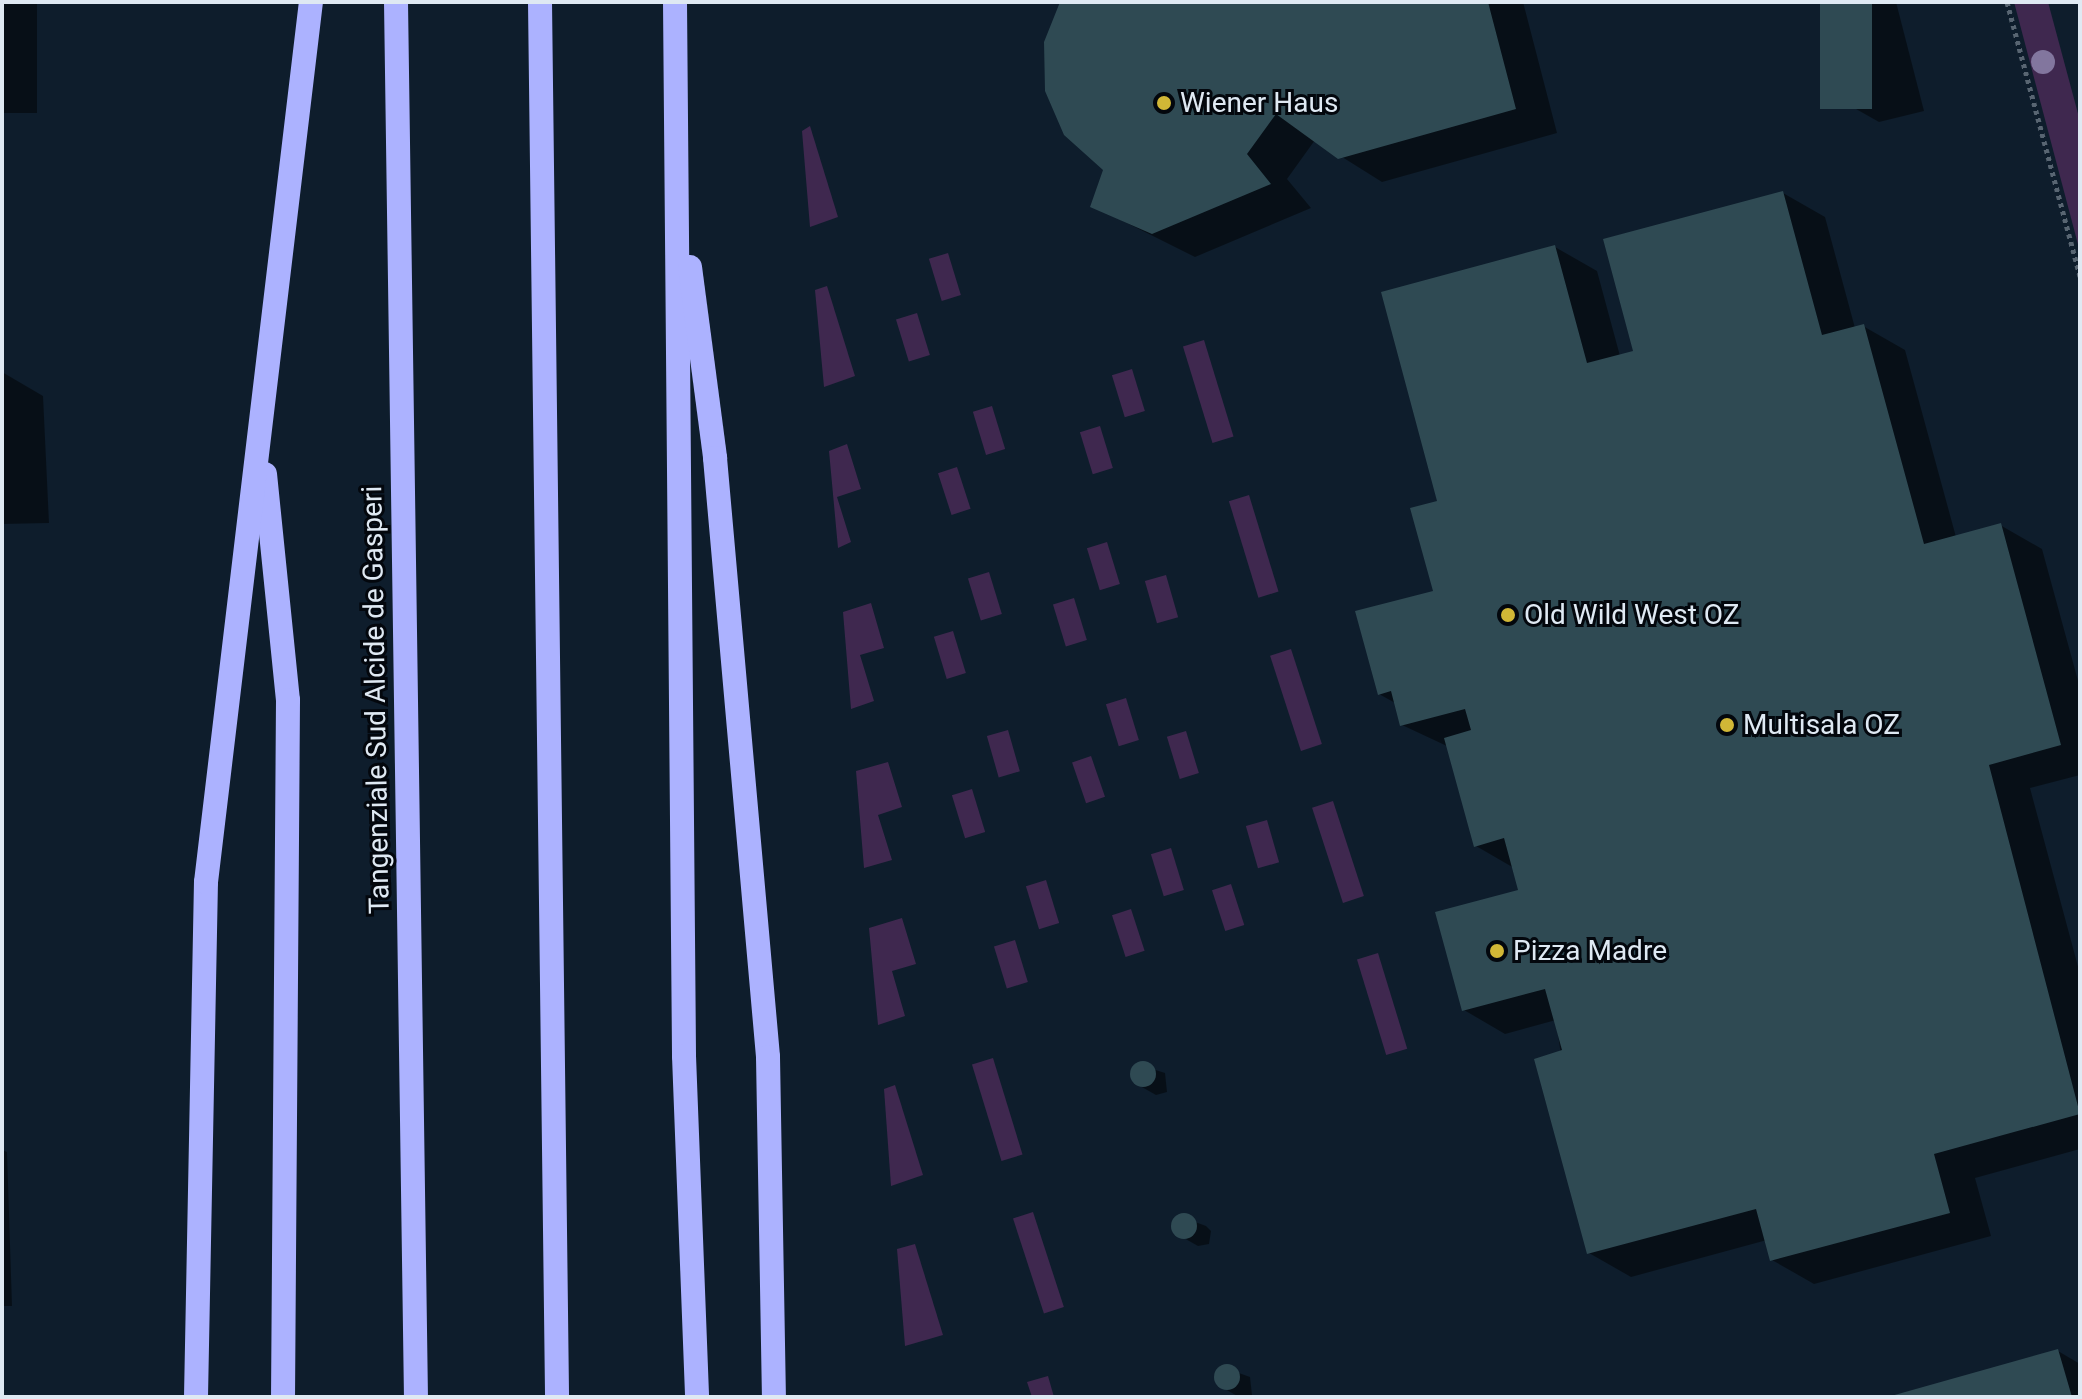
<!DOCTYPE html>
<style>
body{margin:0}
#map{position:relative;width:2082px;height:1399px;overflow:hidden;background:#0e1d2c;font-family:Roboto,sans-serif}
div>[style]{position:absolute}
.green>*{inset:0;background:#3f284f;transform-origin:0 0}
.shadow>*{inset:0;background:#0007;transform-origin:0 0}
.building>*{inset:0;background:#2f4a53;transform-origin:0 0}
.round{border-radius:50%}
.path>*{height:5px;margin-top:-2.5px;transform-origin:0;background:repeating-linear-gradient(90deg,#586572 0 4px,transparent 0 8px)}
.highway>*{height:24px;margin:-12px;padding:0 12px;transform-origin:12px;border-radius:12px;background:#acb2ff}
.trees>*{width:24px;height:24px;margin:-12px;border-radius:50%;background:#82769e}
.dots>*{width:22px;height:22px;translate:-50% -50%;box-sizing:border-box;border:4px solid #03070d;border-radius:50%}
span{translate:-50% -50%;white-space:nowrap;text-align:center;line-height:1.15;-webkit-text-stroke:6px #03070d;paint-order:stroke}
.poi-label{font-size:28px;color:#dfe9f3}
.left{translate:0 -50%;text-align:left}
.street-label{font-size:28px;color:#dfe9f3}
.frame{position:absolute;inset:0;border:4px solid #dfe9f3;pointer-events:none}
</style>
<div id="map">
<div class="green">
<div style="clip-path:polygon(2014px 2px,2048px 2px,2080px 121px,2080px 252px)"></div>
<div style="clip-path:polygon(810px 126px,838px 217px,810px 227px,802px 131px)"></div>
<div style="left:948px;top:253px;width:44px;height:20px;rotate:73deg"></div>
<div style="clip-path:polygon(827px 286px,855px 376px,824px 387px,815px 290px)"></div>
<div style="left:917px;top:313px;width:44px;height:22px;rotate:73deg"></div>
<div style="left:1204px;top:340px;width:101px;height:22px;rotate:73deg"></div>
<div style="left:1132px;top:369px;width:44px;height:21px;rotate:73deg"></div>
<div style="left:992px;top:406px;width:45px;height:20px;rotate:73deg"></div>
<div style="left:1100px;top:426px;width:44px;height:21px;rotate:73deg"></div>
<div style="clip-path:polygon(847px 444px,861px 489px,837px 497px,851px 542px,838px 548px,829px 451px)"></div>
<div style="left:957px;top:467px;width:44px;height:20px;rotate:72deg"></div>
<div style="left:1249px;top:495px;width:101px;height:21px;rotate:73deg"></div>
<div style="left:1107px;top:542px;width:44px;height:21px;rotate:73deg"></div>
<div style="left:989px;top:572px;width:44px;height:22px;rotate:73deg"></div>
<div style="left:1166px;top:575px;width:44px;height:22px;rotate:74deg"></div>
<div style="left:1074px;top:598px;width:44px;height:22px;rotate:73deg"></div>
<div style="clip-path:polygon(871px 603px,884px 648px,860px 655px,874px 701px,851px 709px,843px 612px)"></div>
<div style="left:953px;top:631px;width:44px;height:20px;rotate:73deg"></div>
<div style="left:1291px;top:649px;width:100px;height:22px;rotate:72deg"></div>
<div style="left:1126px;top:698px;width:44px;height:21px;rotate:73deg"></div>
<div style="left:1008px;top:730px;width:43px;height:22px;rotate:74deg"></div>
<div style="left:1186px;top:731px;width:44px;height:20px;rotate:73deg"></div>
<div style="left:1091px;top:756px;width:43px;height:20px;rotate:71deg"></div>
<div style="clip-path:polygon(888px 762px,902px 807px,878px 815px,892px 860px,864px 868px,856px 771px)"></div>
<div style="left:972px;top:789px;width:45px;height:21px;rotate:73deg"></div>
<div style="left:1333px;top:801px;width:100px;height:22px;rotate:72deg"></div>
<div style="left:1267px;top:820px;width:44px;height:22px;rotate:74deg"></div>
<div style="left:1171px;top:848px;width:44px;height:21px;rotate:73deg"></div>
<div style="left:1046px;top:880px;width:45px;height:21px;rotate:73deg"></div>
<div style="left:1231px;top:884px;width:43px;height:20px;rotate:72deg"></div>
<div style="left:1131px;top:909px;width:44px;height:20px;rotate:72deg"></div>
<div style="clip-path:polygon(902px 918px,916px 964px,892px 971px,905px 1016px,878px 1025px,869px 928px)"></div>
<div style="left:1015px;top:940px;width:44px;height:22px;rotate:73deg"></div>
<div style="left:1378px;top:953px;width:100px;height:22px;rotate:73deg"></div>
<div style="left:993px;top:1058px;width:101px;height:22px;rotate:73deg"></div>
<div style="clip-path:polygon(895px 1085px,923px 1175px,891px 1186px,884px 1089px)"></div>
<div style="left:1033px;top:1212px;width:100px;height:21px;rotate:72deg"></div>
<div style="clip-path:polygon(915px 1244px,943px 1335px,905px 1346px,897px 1249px)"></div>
<div style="clip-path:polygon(1048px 1376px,1054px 1397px,1032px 1397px,1027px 1382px)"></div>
</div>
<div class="shadow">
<div style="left:2px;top:2px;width:35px;height:111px"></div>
<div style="clip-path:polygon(1062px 2px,1523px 2px,1557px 133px,1382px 182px,1315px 140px,1287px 179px,1311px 208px,1195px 257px,1093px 206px,1106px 169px)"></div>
<div style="clip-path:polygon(1822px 2px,1896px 2px,1924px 111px,1879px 122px,1849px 105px)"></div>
<div style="clip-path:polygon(1783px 193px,1825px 217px,1855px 328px,1863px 326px,1905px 350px,1956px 537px,2000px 525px,2042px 549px,2080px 688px,2080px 775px,2030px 788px,2080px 974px,2080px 1149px,1975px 1178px,1991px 1236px,1814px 1284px,1772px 1260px,1767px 1240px,1631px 1277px,1589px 1253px,1556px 1020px,1505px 1034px,1464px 1010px,1520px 892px,1514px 868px,1476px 846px,1449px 747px,1402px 725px,1397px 704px,1379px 694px,1435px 592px,1439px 503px,1555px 247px,1597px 271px,1620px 356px,1636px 352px)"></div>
<div style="clip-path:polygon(2px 372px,43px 396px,49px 523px,2px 524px)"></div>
<div style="clip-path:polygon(1137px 1064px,1165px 1073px,1167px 1092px,1156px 1095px,1133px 1082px,1132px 1070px)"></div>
<div style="clip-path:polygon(2px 1150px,7px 1152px,12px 1306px,2px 1306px)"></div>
<div style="clip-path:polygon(1179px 1216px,1206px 1226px,1211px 1231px,1209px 1244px,1198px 1246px,1175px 1233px)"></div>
<div style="clip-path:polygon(2058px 1351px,2080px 1364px,2080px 1397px,1897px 1397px)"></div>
<div style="clip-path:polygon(1222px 1367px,1250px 1377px,1252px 1395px,1239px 1397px,1218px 1385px)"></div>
</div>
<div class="building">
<div style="clip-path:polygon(1060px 2px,1488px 2px,1516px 109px,1338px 159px,1276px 114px,1247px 154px,1271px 184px,1152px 234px,1090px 207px,1103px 170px,1064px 135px,1045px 91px,1044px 42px)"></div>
<div style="left:1820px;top:2px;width:52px;height:107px"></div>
<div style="clip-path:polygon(1783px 191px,1822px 335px,1864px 324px,1924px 544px,2001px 523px,2061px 745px,1989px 765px,2080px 1114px,1934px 1154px,1950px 1213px,1770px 1261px,1756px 1209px,1587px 1254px,1534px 1059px,1562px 1050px,1545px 989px,1462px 1011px,1435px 912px,1518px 890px,1504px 838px,1474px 847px,1444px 738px,1471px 730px,1465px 709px,1400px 726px,1391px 691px,1378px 695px,1355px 611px,1433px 591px,1410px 508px,1437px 501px,1381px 292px,1555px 245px,1587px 363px,1633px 351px,1603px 239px)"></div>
<div class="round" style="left:1130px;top:1061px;width:26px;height:26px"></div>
<div class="round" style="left:1171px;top:1213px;width:26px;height:26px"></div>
<div style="clip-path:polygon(2058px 1349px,2072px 1397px,1892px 1397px,1891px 1396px)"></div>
<div class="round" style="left:1214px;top:1364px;width:26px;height:26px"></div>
</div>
<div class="path">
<div style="left:2007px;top:2px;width:284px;rotate:75.1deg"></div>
</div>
<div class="highway">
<div style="left:396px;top:2px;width:1395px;rotate:89.18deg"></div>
<div style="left:540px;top:2px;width:1395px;rotate:89.3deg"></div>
<div style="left:675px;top:2px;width:1054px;rotate:89.51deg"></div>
<div style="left:684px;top:1056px;width:341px;rotate:87.8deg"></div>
<div style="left:690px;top:267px;width:193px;rotate:82.5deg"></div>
<div style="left:715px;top:458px;width:601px;rotate:84.94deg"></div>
<div style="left:768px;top:1057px;width:340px;rotate:89deg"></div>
<div style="left:265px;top:474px;width:227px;rotate:84.2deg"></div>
<div style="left:288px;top:700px;width:697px;rotate:90.41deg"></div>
<div style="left:196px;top:1397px;width:515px;rotate:-88.89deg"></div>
<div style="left:206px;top:882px;width:886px;rotate:-83.2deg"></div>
</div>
<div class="trees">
<div style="left:2043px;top:62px"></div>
</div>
<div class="dots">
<div style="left:1164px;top:103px;background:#d1b736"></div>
<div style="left:1508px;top:615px;background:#d1b736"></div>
<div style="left:1727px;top:725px;background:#d1b736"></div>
<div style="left:1497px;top:951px;background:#d1b736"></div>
</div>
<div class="poi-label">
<span class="left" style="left:1180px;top:103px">Wiener Haus</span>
<span class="left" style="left:1524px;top:615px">Old Wild West OZ</span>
<span class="left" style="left:1743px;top:725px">Multisala OZ</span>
<span class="left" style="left:1513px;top:951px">Pizza Madre</span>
</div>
<div class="street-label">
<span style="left:376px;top:700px;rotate:-91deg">Tangenziale Sud Alcide de Gasperi</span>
</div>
<div class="frame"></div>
</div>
